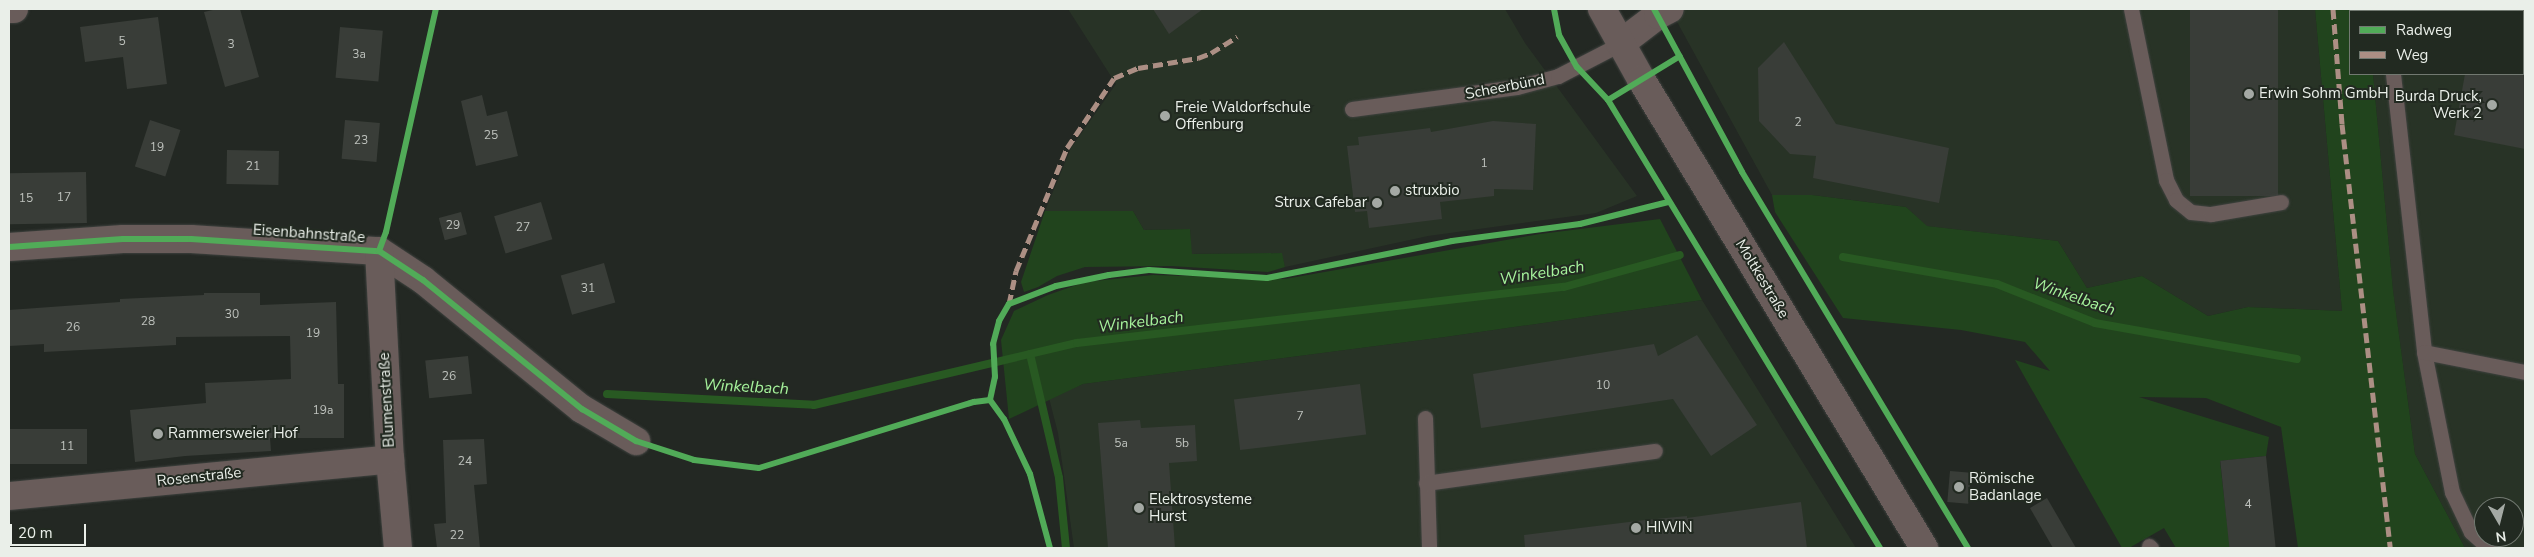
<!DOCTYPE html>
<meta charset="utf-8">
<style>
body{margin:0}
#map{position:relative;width:2534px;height:557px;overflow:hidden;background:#232823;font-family:"Nunito Sans",sans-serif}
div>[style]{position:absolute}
.built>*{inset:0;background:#283326}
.green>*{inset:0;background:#21441d}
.stream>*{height:8px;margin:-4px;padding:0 4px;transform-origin:4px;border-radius:4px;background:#285922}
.building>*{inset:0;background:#393d38;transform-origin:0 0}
.roads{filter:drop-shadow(0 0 1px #404340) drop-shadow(0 0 1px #404340)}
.service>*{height:15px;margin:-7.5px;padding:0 7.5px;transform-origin:7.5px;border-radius:7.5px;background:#695c5a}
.minor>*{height:28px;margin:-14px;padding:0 14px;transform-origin:14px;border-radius:14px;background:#695c5a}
.tertiary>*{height:28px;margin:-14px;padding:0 14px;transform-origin:14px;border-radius:14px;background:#695c5a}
.quiet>*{height:5px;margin-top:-2.5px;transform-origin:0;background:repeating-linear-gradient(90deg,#ac8f84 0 10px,transparent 0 15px)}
.cycleway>*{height:6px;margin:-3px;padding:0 3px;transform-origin:3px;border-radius:3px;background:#51ab58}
.dots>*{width:14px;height:14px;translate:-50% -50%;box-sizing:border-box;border:2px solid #222a21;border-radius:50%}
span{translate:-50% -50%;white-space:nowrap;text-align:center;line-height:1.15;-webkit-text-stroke:4px #222a21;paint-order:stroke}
.number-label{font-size:12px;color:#bec2bd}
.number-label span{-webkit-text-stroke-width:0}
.street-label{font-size:15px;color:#eaefe9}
.poi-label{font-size:15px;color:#eaefe9}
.left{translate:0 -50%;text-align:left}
.right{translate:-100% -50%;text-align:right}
.water-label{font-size:16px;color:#a6f29c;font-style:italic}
.frame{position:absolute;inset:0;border:10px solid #eaefe9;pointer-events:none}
.legend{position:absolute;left:2349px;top:10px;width:175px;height:65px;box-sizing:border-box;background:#222a21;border:1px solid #727971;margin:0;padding:6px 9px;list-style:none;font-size:15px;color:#eaefe9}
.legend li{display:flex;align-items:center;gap:10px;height:25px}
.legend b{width:25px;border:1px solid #727971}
.north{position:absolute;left:2474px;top:497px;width:50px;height:50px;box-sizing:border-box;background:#222a21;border:1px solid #727971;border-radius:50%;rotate:172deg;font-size:14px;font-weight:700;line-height:20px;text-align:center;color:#eaefe9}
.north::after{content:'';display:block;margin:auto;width:18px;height:22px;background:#a4a9a4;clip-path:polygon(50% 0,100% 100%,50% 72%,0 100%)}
.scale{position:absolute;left:10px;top:524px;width:76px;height:22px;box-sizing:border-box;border:2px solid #eaefe9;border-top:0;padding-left:6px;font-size:15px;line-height:18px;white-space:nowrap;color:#eaefe9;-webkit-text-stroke:4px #222a21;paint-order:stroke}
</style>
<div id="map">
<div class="built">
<div style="clip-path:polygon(1068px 9px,1505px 9px,1525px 43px,1637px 196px,1596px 213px,1428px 236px,1285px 267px,1281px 253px,1191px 254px,1190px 229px,1144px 230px,1133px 211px,1045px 211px,1071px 148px,1116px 84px)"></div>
<div style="clip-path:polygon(1670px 9px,2315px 9px,2342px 311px,2248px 307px,2208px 316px,2142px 276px,2087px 288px,2058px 241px,1926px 226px,1906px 207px,1812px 195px,1772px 195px)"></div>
<div style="clip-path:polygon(evenodd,2367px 9px,2525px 9px,2525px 548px,2465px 548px,2415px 454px,2393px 291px,2373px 74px,2523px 74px,2523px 11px,2368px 11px,2367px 9px,2484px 507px,2514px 507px,2514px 537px,2484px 537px,2484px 507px)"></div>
<div style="clip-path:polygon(1702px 300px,1856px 548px,1074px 548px,1058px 433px,1049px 398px,1083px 384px,1445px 337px)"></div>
</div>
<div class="green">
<div style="clip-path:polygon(2315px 9px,2367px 9px,2368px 11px,2350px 11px,2350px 74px,2373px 74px,2393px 290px,2415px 454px,2465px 548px,2298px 548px,2281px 427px,2206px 398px,2139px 397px,2269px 437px,2266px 456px,2220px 461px,2230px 548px,2176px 548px,2164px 528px,2129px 548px,2122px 548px,2015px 360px,2050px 371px,2025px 342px,1961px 330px,1843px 318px,1775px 212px,1772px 195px,1812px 195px,1906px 207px,1927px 226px,2058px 241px,2087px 288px,2142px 276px,2208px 316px,2248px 307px,2342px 311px)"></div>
<div style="clip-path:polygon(1045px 211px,1133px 211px,1144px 230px,1190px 229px,1192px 254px,1282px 253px,1285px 267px,1268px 272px,1171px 266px,1085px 267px,1057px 276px,1038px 287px,1024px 292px,1021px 282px)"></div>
<div style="clip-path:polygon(1660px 219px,1702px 300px,1445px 337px,1083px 384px,1009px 419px,1001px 340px,1014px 311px,1048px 295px,1085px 282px,1153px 275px,1285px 279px,1540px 234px)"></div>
</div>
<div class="stream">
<div style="left:1843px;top:257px;width:156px;rotate:9.9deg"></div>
<div style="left:1997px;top:284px;width:105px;rotate:21.7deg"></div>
<div style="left:2095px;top:323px;width:205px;rotate:10.1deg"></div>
<div style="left:1030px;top:354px;width:127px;rotate:76.8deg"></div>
<div style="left:1059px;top:478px;width:70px;rotate:84.3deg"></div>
<div style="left:607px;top:394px;width:207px;rotate:3deg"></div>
<div style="left:814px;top:405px;width:270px;rotate:-13.3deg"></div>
<div style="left:1077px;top:343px;width:490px;rotate:-6.6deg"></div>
<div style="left:1564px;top:287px;width:120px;rotate:-15.4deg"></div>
</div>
<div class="building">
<div style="clip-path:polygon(217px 9px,240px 9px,259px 77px,225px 87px,204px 12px)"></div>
<div style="clip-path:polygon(1153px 9px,1203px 9px,1169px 34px)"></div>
<div style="left:2190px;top:9px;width:88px;height:187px"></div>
<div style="clip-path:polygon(158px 17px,167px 84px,127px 89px,123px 57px,85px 62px,80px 27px)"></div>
<div style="left:340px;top:27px;width:43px;height:51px;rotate:5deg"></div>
<div style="clip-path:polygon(1784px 42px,1836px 124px,1949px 148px,1939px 203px,1813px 178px,1816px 156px,1790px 154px,1759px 121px,1758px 68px)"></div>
<div style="clip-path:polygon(2465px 74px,2525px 74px,2525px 149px,2454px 135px)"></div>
<div style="clip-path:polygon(482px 95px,487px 116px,507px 111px,518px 156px,476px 166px,461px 101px)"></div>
<div style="left:150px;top:120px;width:32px;height:49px;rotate:18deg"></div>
<div style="left:345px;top:120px;width:35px;height:39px;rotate:5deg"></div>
<div style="clip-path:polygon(1493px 121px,1536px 124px,1533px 190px,1494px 189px,1494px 196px,1440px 202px,1442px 219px,1369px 228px,1367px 211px,1355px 212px,1347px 146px,1359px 145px,1358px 137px,1430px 128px,1431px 132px)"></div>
<div style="left:227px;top:150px;width:52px;height:34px;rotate:1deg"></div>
<div style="left:86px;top:172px;width:51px;height:77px;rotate:89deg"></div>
<div style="left:541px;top:202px;width:39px;height:49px;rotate:73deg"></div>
<div style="left:461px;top:212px;width:23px;height:23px;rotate:75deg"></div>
<div style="left:604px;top:263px;width:41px;height:45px;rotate:74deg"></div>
<div style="clip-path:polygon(204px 293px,260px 293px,260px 305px,336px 302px,338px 384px,344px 384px,344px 438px,270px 438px,271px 451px,185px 456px,135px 462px,130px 410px,206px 403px,205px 383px,291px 379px,290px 336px,176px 337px,176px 345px,44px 352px,44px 344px,9px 346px,9px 310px,120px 302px,120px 299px,204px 295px)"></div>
<div style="clip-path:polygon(1697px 335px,1757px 425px,1711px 456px,1673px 399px,1481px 428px,1473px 374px,1654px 344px,1658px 356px)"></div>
<div style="left:468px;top:356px;width:38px;height:43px;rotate:84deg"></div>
<div style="left:1360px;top:384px;width:51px;height:127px;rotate:83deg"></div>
<div style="clip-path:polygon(1140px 420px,1141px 428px,1195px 425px,1197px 461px,1169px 463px,1175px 548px,1108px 548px,1098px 423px)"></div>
<div style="left:87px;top:429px;width:35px;height:78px;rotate:90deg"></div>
<div style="clip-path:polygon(484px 439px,487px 484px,474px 485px,480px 548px,437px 548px,434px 524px,446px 523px,443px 440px)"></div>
<div style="left:2266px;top:456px;width:93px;height:46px;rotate:84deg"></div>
<div style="left:1950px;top:471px;width:21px;height:31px;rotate:5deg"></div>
<div style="clip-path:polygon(2047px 498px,2076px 548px,2053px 548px,2030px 508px)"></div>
<div style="clip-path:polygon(1801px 502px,1807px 548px,1525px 548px,1524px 535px,1645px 520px,1687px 516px,1687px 518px)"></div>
</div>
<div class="roads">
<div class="service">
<div style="left:2131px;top:9px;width:175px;rotate:78.4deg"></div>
<div style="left:2166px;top:180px;width:22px;rotate:63deg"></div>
<div style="left:2176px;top:200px;width:19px;rotate:39deg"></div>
<div style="left:2191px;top:212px;width:20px;rotate:6deg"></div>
<div style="left:2211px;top:214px;width:71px;rotate:-9.7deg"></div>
<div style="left:2386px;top:9px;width:2px;rotate:90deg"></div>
<div style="left:2393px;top:74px;width:280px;rotate:83.6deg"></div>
<div style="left:2424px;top:352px;width:143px;rotate:78.7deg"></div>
<div style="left:2452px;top:492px;width:44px;rotate:64.6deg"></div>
<div style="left:2471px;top:532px;width:24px;rotate:42deg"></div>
<div style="left:1352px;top:109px;width:166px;rotate:-7.6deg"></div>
<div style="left:1517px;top:87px;width:42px;rotate:-15deg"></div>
<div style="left:1558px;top:76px;width:70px;rotate:-27.3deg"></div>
<div style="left:2424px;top:352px;width:103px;rotate:11.2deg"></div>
<div style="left:1425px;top:418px;width:130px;rotate:88.2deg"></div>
<div style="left:1426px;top:483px;width:231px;rotate:-8deg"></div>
<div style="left:2149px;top:546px;width:3px;rotate:45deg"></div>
</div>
<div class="minor">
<div style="left:1620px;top:44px;width:48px;rotate:-37.3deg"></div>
<div style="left:1658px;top:15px;width:13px;rotate:-27deg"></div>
<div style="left:9px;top:247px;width:114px;rotate:-4deg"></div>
<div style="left:123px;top:239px;width:68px"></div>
<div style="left:191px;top:239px;width:188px;rotate:3.7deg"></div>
<div style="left:379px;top:251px;width:53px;rotate:33.4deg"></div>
<div style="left:423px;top:280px;width:205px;rotate:39.1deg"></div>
<div style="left:582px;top:409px;width:63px;rotate:30.7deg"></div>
<div style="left:379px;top:251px;width:208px;rotate:87deg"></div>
<div style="left:390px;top:459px;width:89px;rotate:84.9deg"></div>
<div style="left:9px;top:496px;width:383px;rotate:-5.5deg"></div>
</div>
<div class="tertiary">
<div style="left:9px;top:9px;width:5px"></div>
<div style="left:1602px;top:9px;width:80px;rotate:60.9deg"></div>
<div style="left:1641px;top:79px;width:548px;rotate:58.89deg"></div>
</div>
</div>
<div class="quiet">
<div style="left:2333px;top:9px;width:115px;rotate:85.5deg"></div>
<div style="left:2342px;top:124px;width:427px;rotate:83.5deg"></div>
<div style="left:1009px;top:304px;width:34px;rotate:-78deg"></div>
<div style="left:1016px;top:271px;width:133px;rotate:-67.5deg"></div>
<div style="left:1067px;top:148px;width:84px;rotate:-56.1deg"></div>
<div style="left:1114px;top:78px;width:26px;rotate:-23deg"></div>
<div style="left:1138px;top:68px;width:61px;rotate:-9.5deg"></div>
<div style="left:1198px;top:58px;width:14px;rotate:-21deg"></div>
<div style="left:1211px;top:53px;width:31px;rotate:-32deg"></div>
</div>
<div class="cycleway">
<div style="left:1554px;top:9px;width:26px;rotate:79deg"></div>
<div style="left:1559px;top:35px;width:37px;rotate:61deg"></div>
<div style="left:1577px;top:67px;width:45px;rotate:46.8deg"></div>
<div style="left:1608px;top:100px;width:524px;rotate:58.74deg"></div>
<div style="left:1654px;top:9px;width:185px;rotate:61.6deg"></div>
<div style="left:1742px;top:172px;width:439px;rotate:59deg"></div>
<div style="left:1608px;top:100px;width:84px;rotate:-31.4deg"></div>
<div style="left:9px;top:247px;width:114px;rotate:-4deg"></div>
<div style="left:123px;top:239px;width:68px"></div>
<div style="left:191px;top:239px;width:188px;rotate:3.7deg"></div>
<div style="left:379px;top:251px;width:53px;rotate:33.4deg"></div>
<div style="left:423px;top:280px;width:205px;rotate:39.1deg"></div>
<div style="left:582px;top:409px;width:63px;rotate:30.7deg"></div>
<div style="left:636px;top:441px;width:61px;rotate:18.1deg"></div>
<div style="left:694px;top:460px;width:65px;rotate:7deg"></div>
<div style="left:759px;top:468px;width:225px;rotate:-17.1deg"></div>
<div style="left:974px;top:402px;width:16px;rotate:-7deg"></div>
<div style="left:379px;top:251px;width:20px;rotate:-70deg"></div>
<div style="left:386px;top:232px;width:229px;rotate:-77.4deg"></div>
<div style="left:990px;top:400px;width:24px;rotate:-78deg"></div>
<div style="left:995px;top:377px;width:33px;rotate:-93deg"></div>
<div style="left:993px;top:344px;width:24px;rotate:-75deg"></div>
<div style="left:999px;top:321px;width:20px;rotate:-60deg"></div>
<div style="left:1009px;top:304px;width:50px;rotate:-21deg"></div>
<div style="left:1056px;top:286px;width:54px;rotate:-11.7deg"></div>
<div style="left:1109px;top:275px;width:40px;rotate:-7.1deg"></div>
<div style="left:1149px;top:270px;width:118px;rotate:3.9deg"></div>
<div style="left:1267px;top:278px;width:189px;rotate:-11.3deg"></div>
<div style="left:1452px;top:241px;width:129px;rotate:-7.6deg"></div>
<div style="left:1580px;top:224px;width:91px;rotate:-14deg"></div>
<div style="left:990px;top:400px;width:24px;rotate:54deg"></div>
<div style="left:1004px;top:419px;width:61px;rotate:64.7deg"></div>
<div style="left:1030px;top:474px;width:77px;rotate:74.9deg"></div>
</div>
<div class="dots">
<div style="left:2249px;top:94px;background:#a4a9a4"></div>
<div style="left:2492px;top:105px;background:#a4a9a4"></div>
<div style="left:1165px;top:116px;background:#a4a9a4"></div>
<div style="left:1395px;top:191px;background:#a4a9a4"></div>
<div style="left:1377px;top:203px;background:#a4a9a4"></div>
<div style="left:158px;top:434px;background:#a4a9a4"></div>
<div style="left:1959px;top:487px;background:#a4a9a4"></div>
<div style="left:1139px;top:508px;background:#a4a9a4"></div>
<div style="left:1636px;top:528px;background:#a4a9a4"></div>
</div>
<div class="number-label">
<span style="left:122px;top:42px">5</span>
<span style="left:231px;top:45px">3</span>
<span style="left:359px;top:55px">3a</span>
<span style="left:1798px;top:123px">2</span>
<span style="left:491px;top:136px">25</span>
<span style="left:361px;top:141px">23</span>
<span style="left:157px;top:148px">19</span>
<span style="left:1484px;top:164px">1</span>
<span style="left:253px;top:167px">21</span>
<span style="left:64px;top:198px">17</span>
<span style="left:26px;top:199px">15</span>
<span style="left:453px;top:226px">29</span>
<span style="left:523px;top:228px">27</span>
<span style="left:588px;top:289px">31</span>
<span style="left:232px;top:315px">30</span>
<span style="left:148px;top:322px">28</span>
<span style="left:73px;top:328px">26</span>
<span style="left:313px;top:334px">19</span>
<span style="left:449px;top:377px">26</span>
<span style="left:1603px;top:386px">10</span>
<span style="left:323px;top:411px">19a</span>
<span style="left:1300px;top:417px">7</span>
<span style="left:1121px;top:444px">5a</span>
<span style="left:1182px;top:444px">5b</span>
<span style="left:67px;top:447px">11</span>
<span style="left:465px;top:462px">24</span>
<span style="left:2248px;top:505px">4</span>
<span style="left:457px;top:536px">22</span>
</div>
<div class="street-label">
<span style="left:1505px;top:87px;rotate:-11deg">Scheerbünd</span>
<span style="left:309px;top:234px;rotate:4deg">Eisenbahnstraße</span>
<span style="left:1762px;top:279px;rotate:59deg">Moltkestraße</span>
<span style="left:387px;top:400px;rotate:-93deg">Blumenstraße</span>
<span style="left:199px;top:477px;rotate:-6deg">Rosenstraße</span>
</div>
<div class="poi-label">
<span class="left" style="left:2259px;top:94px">Erwin Sohm GmbH</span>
<span class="right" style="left:2482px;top:105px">Burda Druck,<br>Werk 2</span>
<span class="left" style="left:1175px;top:116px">Freie Waldorfschule<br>Offenburg</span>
<span class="left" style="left:1405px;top:191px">struxbio</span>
<span class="right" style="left:1367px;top:203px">Strux Cafebar</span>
<span class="left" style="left:168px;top:434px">Rammersweier Hof</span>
<span class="left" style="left:1969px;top:487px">Römische<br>Badanlage</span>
<span class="left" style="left:1149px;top:508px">Elektrosysteme<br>Hurst</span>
<span class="left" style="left:1646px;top:528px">HIWIN</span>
</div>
<div class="water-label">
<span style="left:1542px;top:273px;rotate:-9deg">Winkelbach</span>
<span style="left:2074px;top:297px;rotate:19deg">Winkelbach</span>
<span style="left:1141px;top:322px;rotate:-7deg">Winkelbach</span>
<span style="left:746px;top:387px;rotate:3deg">Winkelbach</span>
</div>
<div class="frame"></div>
<ul class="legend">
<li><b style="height:6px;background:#51ab58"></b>Radweg</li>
<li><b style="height:6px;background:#ac8f84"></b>Weg</li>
</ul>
<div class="north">N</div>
<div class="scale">20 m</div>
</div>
